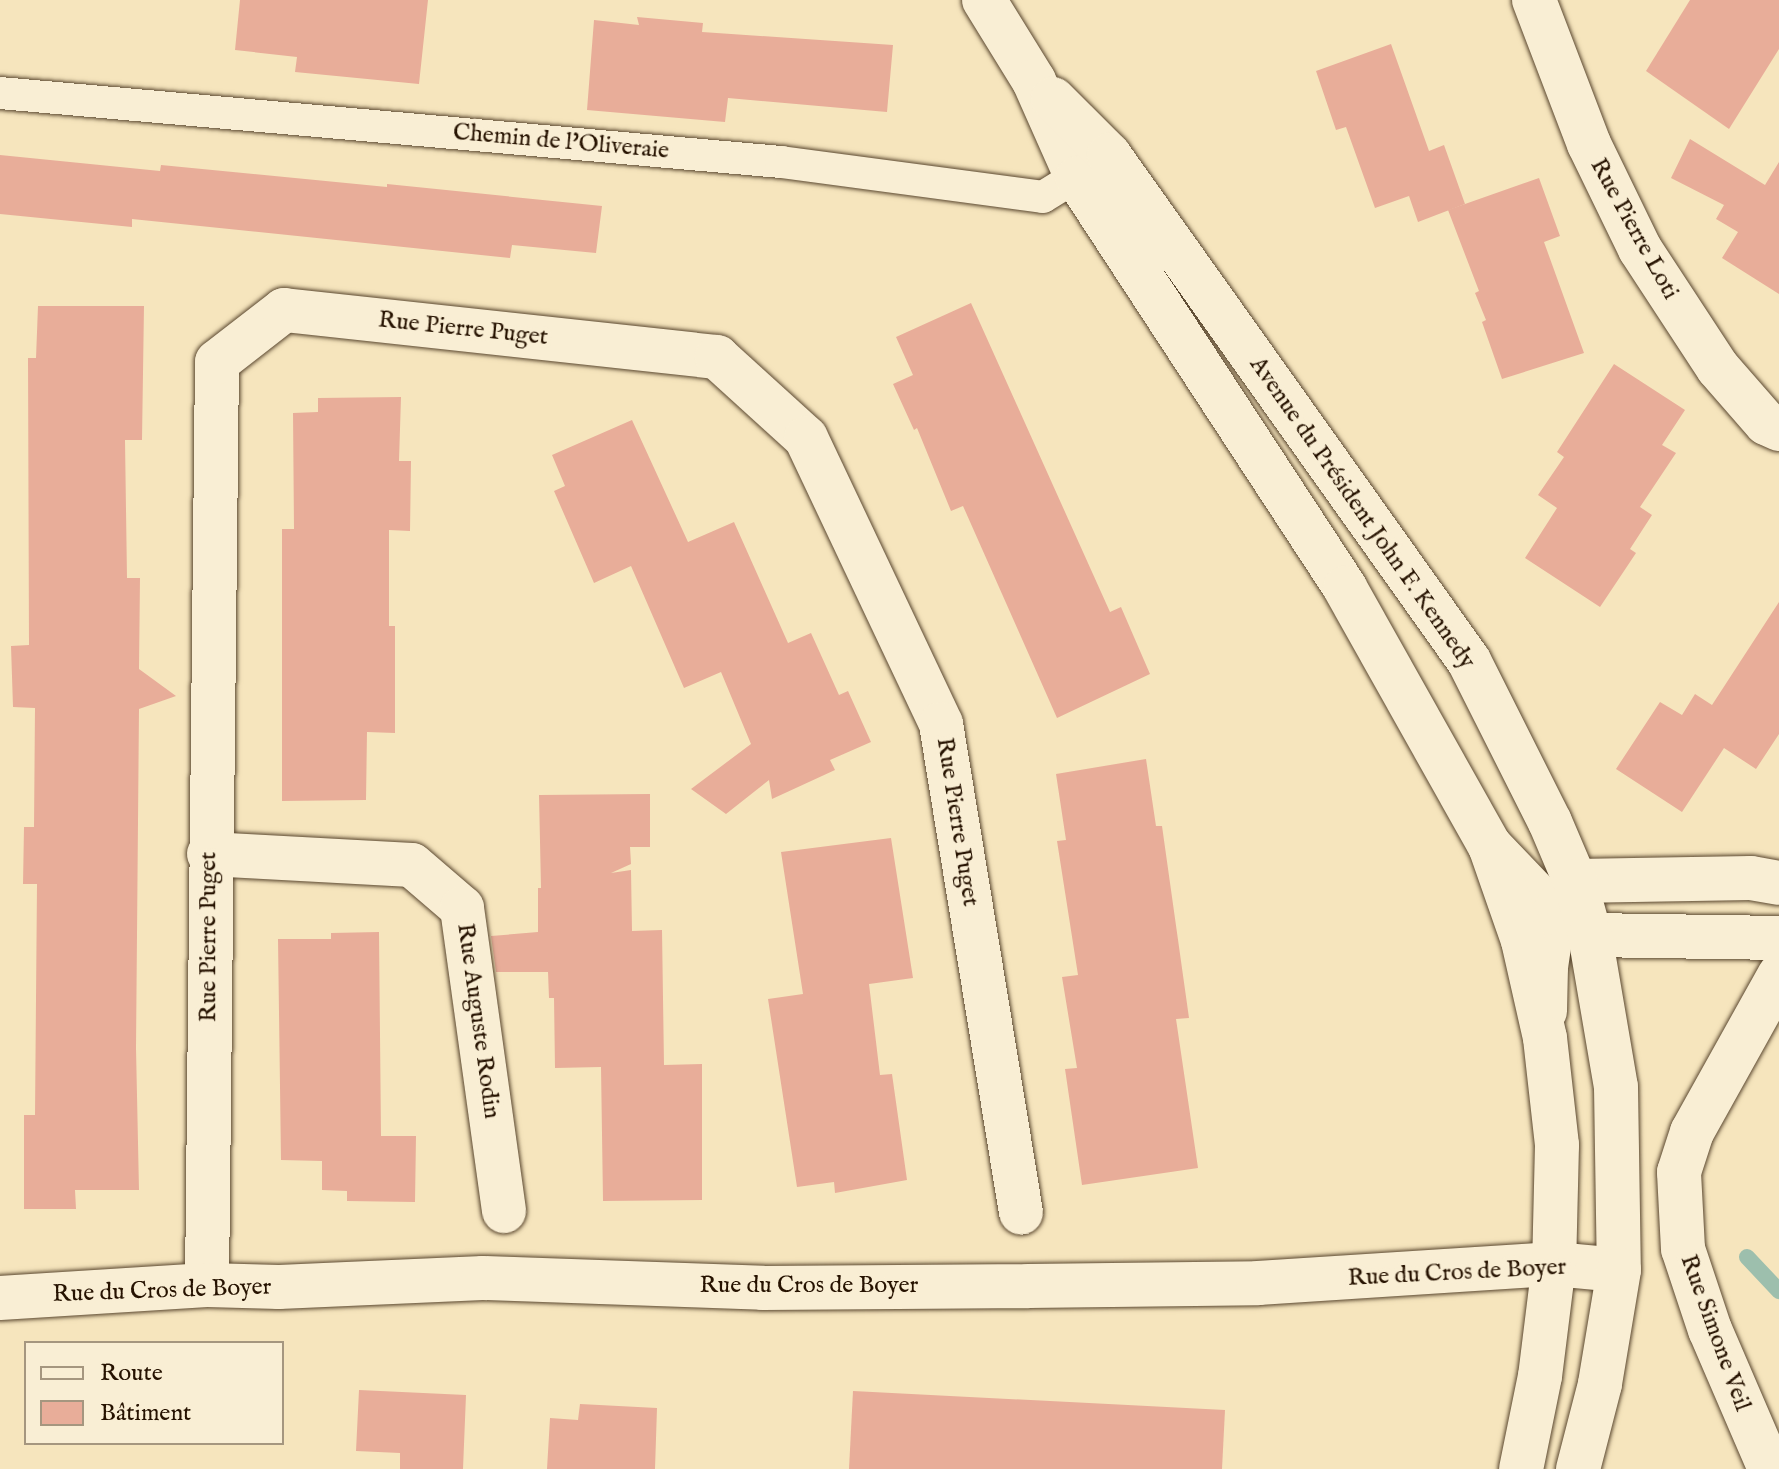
<!DOCTYPE html>
<meta charset="utf-8">
<style>
body{margin:0}
#map{position:relative;width:1779px;height:1469px;overflow:hidden;background:#f6e5bd;font-family:"IM FELL English",serif}
div>[style]{position:absolute}
.stream>*{height:16px;margin:-8px;padding:0 8px;transform-origin:8px;border-radius:8px;background:#9dbfad}
.building>*{inset:0;background:#e8ad99}
.roads{filter:drop-shadow(0 0 2px #5a472f) drop-shadow(0 0 2px #5a472f)}
.service>*{height:32px;margin:-16px;padding:0 16px;transform-origin:16px;border-radius:16px;background:#f9eed4}
.minor>*{height:44px;margin:-22px;padding:0 22px;transform-origin:22px;border-radius:22px;background:#f9eed4}
.tertiary>*{height:44px;margin:-22px;padding:0 22px;transform-origin:22px;border-radius:22px;background:#f9eed4}
.secondary>*{height:44px;margin:-22px;padding:0 22px;transform-origin:22px;border-radius:22px;background:#f9eed4}
span{translate:-50% -50%;white-space:nowrap;text-align:center;line-height:1.15;-webkit-text-stroke:8px #f9eed4;paint-order:stroke}
.street-label{font-size:24px;color:#261200}
.legend{position:absolute;left:24px;top:1341px;width:260px;height:104px;box-sizing:border-box;background:#f9eed4;border:2px solid #a5967f;margin:0;padding:10px 14px;list-style:none;font-size:24px;color:#261200}
.legend li{display:flex;align-items:center;gap:16px;height:40px}
.legend b{width:40px;border:2px solid #a5967f}
</style>
<div id="map">
<div class="stream">
<div style="left:1747px;top:1257px;width:47px;rotate:46.7deg"></div>
</div>
<div class="building">
<div style="clip-path:polygon(240px 0,428px 0,419px 84px,295px 72px,297px 57px,235px 50px)"></div>
<div style="clip-path:polygon(1690px 0,1779px 0,1779px 49px,1729px 129px,1646px 71px)"></div>
<div style="clip-path:polygon(637px 17px,703px 23px,702px 32px,893px 45px,887px 112px,728px 98px,725px 122px,587px 110px,594px 20px,639px 25px)"></div>
<div style="clip-path:polygon(1391px 44px,1429px 151px,1444px 145px,1465px 204px,1418px 222px,1409px 196px,1375px 208px,1346px 127px,1336px 130px,1316px 71px)"></div>
<div style="clip-path:polygon(1690px 139px,1765px 185px,1779px 162px,1779px 294px,1722px 258px,1738px 232px,1716px 219px,1724px 205px,1671px 178px)"></div>
<div style="clip-path:polygon(0 155px,160px 171px,161px 165px,387px 187px,387px 184px,602px 206px,596px 253px,512px 245px,510px 258px,132px 219px,132px 227px,0 214px)"></div>
<div style="clip-path:polygon(1539px 178px,1560px 236px,1544px 242px,1584px 353px,1502px 379px,1482px 322px,1486px 320px,1475px 293px,1479px 291px,1448px 210px)"></div>
<div style="clip-path:polygon(971px 303px,1110px 612px,1121px 607px,1150px 674px,1057px 718px,963px 506px,951px 511px,917px 428px,914px 430px,893px 384px,913px 375px,896px 337px)"></div>
<div style="clip-path:polygon(38px 306px,144px 306px,142px 440px,125px 440px,127px 578px,140px 578px,139px 669px,176px 696px,139px 709px,136px 1048px,139px 1190px,75px 1190px,76px 1209px,24px 1209px,24px 1115px,35px 1115px,37px 884px,23px 884px,24px 827px,34px 827px,35px 708px,13px 707px,11px 646px,29px 645px,28px 358px,36px 358px)"></div>
<div style="clip-path:polygon(1614px 364px,1685px 410px,1662px 445px,1676px 453px,1640px 507px,1652px 515px,1630px 549px,1636px 553px,1600px 607px,1525px 558px,1557px 508px,1538px 495px,1564px 457px,1557px 452px)"></div>
<div style="clip-path:polygon(401px 397px,399px 461px,411px 461px,410px 531px,389px 530px,389px 626px,395px 626px,395px 733px,367px 732px,366px 800px,282px 801px,282px 529px,294px 529px,293px 413px,318px 412px,318px 398px)"></div>
<div style="clip-path:polygon(632px 420px,688px 542px,734px 522px,788px 643px,811px 633px,839px 695px,848px 691px,871px 742px,830px 760px,835px 770px,772px 799px,769px 780px,726px 814px,691px 789px,751px 744px,721px 672px,684px 688px,631px 566px,594px 583px,554px 491px,565px 486px,552px 455px)"></div>
<div style="clip-path:polygon(1779px 602px,1779px 734px,1756px 769px,1724px 748px,1682px 812px,1616px 769px,1660px 702px,1682px 715px,1695px 694px,1712px 705px)"></div>
<div style="clip-path:polygon(1146px 759px,1156px 826px,1162px 826px,1189px 1018px,1176px 1019px,1198px 1168px,1082px 1185px,1065px 1069px,1077px 1068px,1062px 977px,1078px 975px,1057px 841px,1066px 840px,1056px 774px)"></div>
<div style="clip-path:polygon(650px 794px,650px 847px,630px 847px,631px 864px,611px 873px,631px 870px,632px 931px,662px 930px,664px 1065px,702px 1064px,702px 1200px,603px 1201px,601px 1067px,555px 1068px,554px 998px,549px 998px,548px 972px,496px 972px,491px 936px,538px 932px,538px 888px,541px 888px,539px 795px)"></div>
<div style="clip-path:polygon(891px 838px,913px 978px,869px 984px,880px 1075px,892px 1074px,907px 1180px,835px 1193px,834px 1182px,797px 1187px,768px 999px,803px 994px,781px 852px)"></div>
<div style="clip-path:polygon(379px 932px,381px 1136px,416px 1136px,415px 1202px,347px 1201px,347px 1191px,322px 1190px,322px 1161px,281px 1160px,278px 939px,331px 939px,331px 933px)"></div>
<div style="clip-path:polygon(359px 1390px,466px 1395px,463px 1469px,400px 1469px,400px 1453px,356px 1451px)"></div>
<div style="clip-path:polygon(853px 1391px,1225px 1410px,1222px 1469px,849px 1469px)"></div>
<div style="clip-path:polygon(580px 1404px,657px 1408px,655px 1469px,547px 1469px,550px 1418px,578px 1420px)"></div>
</div>
<div class="roads">
<div class="service">
<div style="left:0;top:93px;width:784px;rotate:5.05deg"></div>
<div style="left:781px;top:162px;width:264px;rotate:7.6deg"></div>
<div style="left:1043px;top:197px;width:59px;rotate:-31.8deg"></div>
</div>
<div class="minor">
<div style="left:1534px;top:0;width:154px;rotate:69.1deg"></div>
<div style="left:1589px;top:144px;width:117px;rotate:64.1deg"></div>
<div style="left:1640px;top:249px;width:142px;rotate:56.8deg"></div>
<div style="left:1718px;top:368px;width:73px;rotate:48.9deg"></div>
<div style="left:1766px;top:423px;width:14px;rotate:25deg"></div>
<div style="left:1490px;top:846px;width:93px;rotate:46.3deg"></div>
<div style="left:1554px;top:913px;width:42px;rotate:31.4deg"></div>
<div style="left:1590px;top:935px;width:189px;rotate:0.9deg"></div>
<div style="left:209px;top:854px;width:203px;rotate:3.1deg"></div>
<div style="left:412px;top:865px;width:66px;rotate:40.7deg"></div>
<div style="left:462px;top:908px;width:306px;rotate:82.1deg"></div>
<div style="left:1545px;top:1011px;width:44px;rotate:-88.7deg"></div>
<div style="left:1546px;top:967px;width:55px;rotate:-81.6deg"></div>
<div style="left:1554px;top:913px;width:38px;rotate:-57deg"></div>
<div style="left:1575px;top:881px;width:176px;rotate:-1deg"></div>
<div style="left:1751px;top:878px;width:28px;rotate:10deg"></div>
<div style="left:207px;top:1285px;width:923px;rotate:-89.38deg"></div>
<div style="left:217px;top:362px;width:85px;rotate:-37.8deg"></div>
<div style="left:284px;top:310px;width:436px;rotate:6.2deg"></div>
<div style="left:717px;top:357px;width:120px;rotate:42.3deg"></div>
<div style="left:806px;top:438px;width:316px;rotate:64.7deg"></div>
<div style="left:941px;top:724px;width:495px;rotate:80.7deg"></div>
<div style="left:1770px;top:1469px;width:151px;rotate:-113.3deg"></div>
<div style="left:1710px;top:1330px;width:85px;rotate:-108.4deg"></div>
<div style="left:1683px;top:1249px;width:77px;rotate:-93deg"></div>
<div style="left:1679px;top:1172px;width:42px;rotate:-72deg"></div>
<div style="left:1692px;top:1132px;width:179px;rotate:-60.9deg"></div>
</div>
<div class="tertiary">
<div style="left:0;top:1298px;width:207px;rotate:-3.6deg"></div>
<div style="left:207px;top:1285px;width:72px;rotate:1.6deg"></div>
<div style="left:279px;top:1287px;width:204px;rotate:-2.5deg"></div>
<div style="left:483px;top:1278px;width:280px;rotate:2deg"></div>
<div style="left:763px;top:1288px;width:265px;rotate:-0.4deg"></div>
<div style="left:1028px;top:1286px;width:230px;rotate:-0.7deg"></div>
<div style="left:1258px;top:1283px;width:297px;rotate:-3.7deg"></div>
<div style="left:1554px;top:1264px;width:65px;rotate:5.3deg"></div>
</div>
<div class="secondary">
<div style="left:984px;top:0;width:95px;rotate:58.3deg"></div>
<div style="left:1034px;top:81px;width:106px;rotate:66.1deg"></div>
<div style="left:1077px;top:178px;width:490px;rotate:56.8deg"></div>
<div style="left:1345px;top:588px;width:296px;rotate:60.7deg"></div>
<div style="left:1490px;top:846px;width:101px;rotate:70.8deg"></div>
<div style="left:1523px;top:941px;width:99px;rotate:77.2deg"></div>
<div style="left:1545px;top:1038px;width:108px;rotate:83.6deg"></div>
<div style="left:1557px;top:1145px;width:119px;rotate:91.4deg"></div>
<div style="left:1554px;top:1264px;width:113px;rotate:97.1deg"></div>
<div style="left:1540px;top:1376px;width:95px;rotate:101.5deg"></div>
<div style="left:1053px;top:99px;width:79px;rotate:45deg"></div>
<div style="left:1109px;top:155px;width:621px;rotate:54.57deg"></div>
<div style="left:1469px;top:661px;width:180px;rotate:63.3deg"></div>
<div style="left:1550px;top:822px;width:64px;rotate:67deg"></div>
<div style="left:1575px;top:881px;width:56px;rotate:74.5deg"></div>
<div style="left:1590px;top:935px;width:154px;rotate:80.3deg"></div>
<div style="left:1616px;top:1087px;width:183px;rotate:89.1deg"></div>
<div style="left:1619px;top:1270px;width:116px;rotate:99.5deg"></div>
<div style="left:1600px;top:1384px;width:88px;rotate:104.5deg"></div>
</div>
</div>
<div class="street-label">
<span style="left:561px;top:142px;rotate:5deg">Chemin de l'Oliveraie</span>
<span style="left:1634px;top:229px;rotate:61deg">Rue Pierre Loti</span>
<span style="left:463px;top:329px;rotate:6deg">Rue Pierre Puget</span>
<span style="left:1362px;top:513px;rotate:55deg">Avenue du Président John F. Kennedy</span>
<span style="left:957px;top:822px;rotate:81deg">Rue Pierre Puget</span>
<span style="left:209px;top:937px;rotate:-90deg">Rue Pierre Puget</span>
<span style="left:478px;top:1021px;rotate:82deg">Rue Auguste Rodin</span>
<span style="left:1457px;top:1273px;rotate:-3deg">Rue du Cros de Boyer</span>
<span style="left:809px;top:1286px">Rue du Cros de Boyer</span>
<span style="left:162px;top:1291px;rotate:-2deg">Rue du Cros de Boyer</span>
<span style="left:1715px;top:1333px;rotate:70deg">Rue Simone Veil</span>
</div>
<ul class="legend">
<li><b style="height:10px;background:#f9eed4"></b>Route</li>
<li><b style="height:22px;background:#e8ad99"></b>Bâtiment</li>
</ul>
</div>
